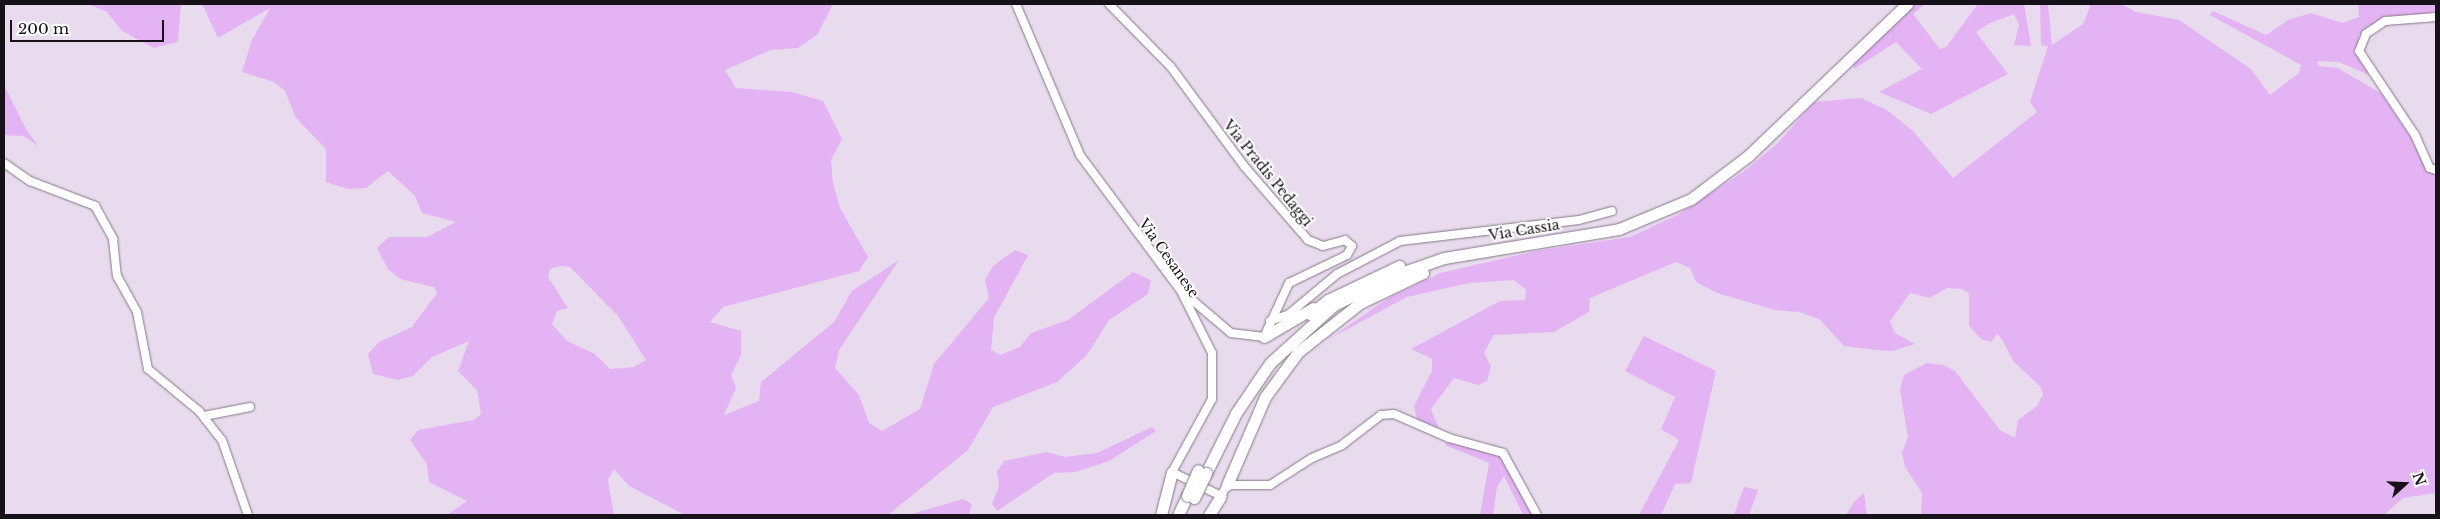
<!DOCTYPE html>
<style>
body{margin:0}
#map{position:relative;width:2440px;height:519px;overflow:hidden;background:#e9dbee;font-family:"Libre Baskerville",serif}
div>[style]{position:absolute}
.green>*{inset:0;background:#e4b3f4}
.roads{filter:drop-shadow(0 0 1px #857889) drop-shadow(0 0 1px #857889)}
.minor>*{height:8px;margin:-4px;padding:0 4px;transform-origin:4px;border-radius:4px;background:#fff}
.highway>*{height:11px;margin:-5.5px;padding:0 5.5px;transform-origin:5.5px;border-radius:5.5px;background:#fff}
.bridges{filter:drop-shadow(0 0 1px #857889) drop-shadow(0 0 1px #857889)}
.highway-bridge>*{height:11px;margin:-5.5px;padding:0 5.5px;transform-origin:5.5px;border-radius:5.5px;background:#fff}
span{translate:-50% -50%;white-space:nowrap;text-align:center;line-height:1.15;-webkit-text-stroke:4px #fff;paint-order:stroke}
.street-label{font-size:14px;color:#171219}
.frame{position:absolute;inset:0;border:5px solid #171219;pointer-events:none}
.north{position:absolute;left:2380px;top:459px;width:50px;height:50px;-webkit-text-stroke:4px #fff;paint-order:stroke;rotate:70deg;font-size:14px;font-weight:700;line-height:20px;text-align:center;color:#171219}
.north::after{content:'';display:block;margin:auto;width:18px;height:22px;background:#171219;clip-path:polygon(50% 0,100% 100%,50% 72%,0 100%)}
.scale{position:absolute;left:10px;top:20px;width:154px;height:22px;box-sizing:border-box;border:2px solid #171219;border-top:0;padding-left:6px;font-size:15px;line-height:18px;white-space:nowrap;color:#171219;-webkit-text-stroke:4px #fff;paint-order:stroke}
</style>
<div id="map">
<div class="green">
<div style="clip-path:polygon(88px 4px,181px 4px,178px 42px,154px 48px,122px 31px,107px 12px)"></div>
<div style="clip-path:polygon(evenodd,202px 4px,833px 4px,817px 35px,798px 48px,771px 50px,725px 70px,736px 88px,792px 92px,823px 101px,842px 139px,831px 160px,833px 183px,840px 208px,868px 257px,859px 271px,723px 307px,710px 322px,741px 331px,741px 355px,731px 375px,736px 388px,724px 415px,759px 401px,761px 382px,834px 322px,852px 291px,899px 260px,839px 350px,835px 368px,859px 395px,869px 423px,882px 431px,920px 409px,934px 364px,989px 298px,985px 280px,993px 266px,1015px 250px,1028px 255px,994px 318px,991px 350px,1000px 355px,1020px 347px,1031px 333px,1068px 320px,1133px 272px,1151px 280px,1148px 294px,1109px 320px,1087px 355px,1057px 382px,993px 407px,968px 450px,888px 515px,685px 515px,629px 486px,614px 469px,608px 480px,614px 515px,447px 515px,467px 501px,429px 482px,427px 464px,410px 440px,418px 430px,474px 420px,481px 414px,477px 390px,458px 371px,469px 341px,432px 357px,413px 376px,398px 380px,373px 374px,368px 354px,379px 342px,412px 327px,437px 293px,434px 287px,400px 279px,388px 269px,377px 248px,389px 237px,427px 237px,456px 222px,422px 213px,415px 196px,388px 171px,366px 188px,348px 189px,326px 182px,326px 149px,296px 118px,285px 91px,274px 82px,242px 72px,252px 40px,270px 8px,218px 38px,202px 4px,560px 266px,570px 267px,618px 316px,646px 360px,634px 367px,610px 369px,595px 354px,567px 341px,552px 324px,557px 311px,568px 308px,548px 277px,550px 269px,560px 266px)"></div>
<div style="clip-path:polygon(1914px 4px,1925px 4px,1913px 14px,1940px 49px,1946px 47px,1978px 4px,2024px 4px,2031px 46px,2014px 45px,2019px 25px,2014px 14px,1990px 23px,1976px 32px,2008px 74px,1931px 114px,1879px 92px,1922px 69px,1896px 42px,1854px 69px,1852px 61px)"></div>
<div style="clip-path:polygon(2040px 4px,2048px 4px,2052px 45px,2083px 24px,2091px 4px,2121px 4px,2136px 12px,2179px 20px,2251px 69px,2270px 95px,2299px 73px,2301px 65px,2210px 15px,2213px 11px,2266px 35px,2288px 20px,2311px 13px,2342px 23px,2359px 17px,2358px 4px,2436px 4px,2436px 11px,2422px 15px,2379px 20px,2359px 35px,2359px 58px,2369px 75px,2339px 62px,2317px 61px,2319px 66px,2338px 68px,2382px 94px,2436px 175px,2436px 493px,2403px 498px,2384px 515px,1921px 515px,1922px 493px,1905px 467px,1902px 453px,1908px 437px,1900px 389px,1904px 375px,1927px 363px,1944px 365px,1955px 371px,2000px 430px,2015px 438px,2018px 420px,2037px 406px,2043px 394px,2040px 386px,2013px 361px,2002px 339px,1997px 334px,1991px 342px,1981px 339px,1969px 326px,1969px 293px,1961px 289px,1947px 288px,1930px 298px,1910px 293px,1890px 321px,1895px 333px,1915px 344px,1893px 351px,1877px 350px,1844px 346px,1819px 319px,1799px 312px,1775px 310px,1717px 293px,1696px 282px,1690px 268px,1676px 262px,1590px 298px,1589px 312px,1554px 332px,1494px 335px,1484px 353px,1491px 366px,1487px 381px,1478px 385px,1454px 378px,1431px 409px,1439px 428px,1417px 420px,1414px 406px,1432px 371px,1432px 359px,1411px 349px,1500px 301px,1525px 300px,1526px 290px,1514px 280px,1469px 283px,1407px 297px,1329px 339px,1387px 299px,1440px 273px,1536px 251px,1630px 237px,1677px 215px,1743px 172px,1778px 143px,1814px 102px,1861px 98px,1887px 110px,1913px 131px,1953px 178px,2037px 112px,2030px 102px,2048px 46px,2041px 45px)"></div>
<div style="clip-path:polygon(4px 85px,26px 129px,38px 146px,24px 136px,4px 135px)"></div>
<div style="clip-path:polygon(1644px 336px,1716px 371px,1691px 483px,1675px 484px,1661px 515px,1639px 515px,1679px 440px,1661px 429px,1675px 397px,1625px 371px)"></div>
<div style="clip-path:polygon(1152px 427px,1156px 431px,1109px 461px,1075px 472px,1054px 473px,997px 511px,992px 504px,999px 486px,997px 472px,1004px 461px,1047px 452px,1065px 457px,1097px 453px)"></div>
<div style="clip-path:polygon(1447px 440px,1499px 452px,1534px 515px,1523px 515px,1504px 476px,1497px 487px,1493px 515px,1480px 515px,1489px 463px,1445px 445px)"></div>
<div style="clip-path:polygon(1744px 487px,1758px 490px,1749px 515px,1734px 515px)"></div>
<div style="clip-path:polygon(1864px 493px,1867px 515px,1846px 515px,1854px 502px)"></div>
<div style="clip-path:polygon(963px 499px,972px 504px,969px 515px,908px 515px)"></div>
</div>
<div class="roads">
<div class="minor">
<div style="left:1016px;top:4px;width:164px;rotate:67deg"></div>
<div style="left:1080px;top:155px;width:169px;rotate:53.4deg"></div>
<div style="left:1181px;top:291px;width:69px;rotate:63.4deg"></div>
<div style="left:1212px;top:353px;width:46px;rotate:90deg"></div>
<div style="left:1212px;top:399px;width:83px;rotate:118.7deg"></div>
<div style="left:1172px;top:472px;width:55px;rotate:26.1deg"></div>
<div style="left:1221px;top:496px;width:13px;rotate:-61deg"></div>
<div style="left:1227px;top:485px;width:43px"></div>
<div style="left:1270px;top:485px;width:50px;rotate:-32.7deg"></div>
<div style="left:1312px;top:458px;width:33px;rotate:-23deg"></div>
<div style="left:1342px;top:445px;width:49px;rotate:-37.6deg"></div>
<div style="left:1381px;top:415px;width:13px;rotate:-4deg"></div>
<div style="left:1394px;top:414px;width:60px;rotate:23.6deg"></div>
<div style="left:1449px;top:438px;width:56px;rotate:15.5deg"></div>
<div style="left:1503px;top:453px;width:71px;rotate:61.3deg"></div>
<div style="left:1109px;top:4px;width:88px;rotate:45.5deg"></div>
<div style="left:1171px;top:67px;width:123px;rotate:53.6deg"></div>
<div style="left:1244px;top:166px;width:98px;rotate:49.1deg"></div>
<div style="left:1308px;top:240px;width:16px;rotate:22deg"></div>
<div style="left:1323px;top:246px;width:23px;rotate:-15deg"></div>
<div style="left:1345px;top:240px;width:9px;rotate:41deg"></div>
<div style="left:1352px;top:246px;width:10px;rotate:119deg"></div>
<div style="left:1347px;top:255px;width:64px;rotate:154.2deg"></div>
<div style="left:1289px;top:283px;width:60px;rotate:114.8deg"></div>
<div style="left:1264px;top:337px;width:33px;rotate:-173deg"></div>
<div style="left:1231px;top:333px;width:59px;rotate:-139.8deg"></div>
<div style="left:2436px;top:17px;width:51px;rotate:175.5deg"></div>
<div style="left:2385px;top:21px;width:23px;rotate:146deg"></div>
<div style="left:2366px;top:34px;width:18px;rotate:112deg"></div>
<div style="left:2359px;top:51px;width:101px;rotate:56.3deg"></div>
<div style="left:2415px;top:135px;width:36px;rotate:66deg"></div>
<div style="left:2430px;top:168px;width:6px;rotate:18deg"></div>
<div style="left:4px;top:163px;width:32px;rotate:35deg"></div>
<div style="left:30px;top:181px;width:70px;rotate:21deg"></div>
<div style="left:95px;top:206px;width:38px;rotate:61deg"></div>
<div style="left:113px;top:239px;width:37px;rotate:84deg"></div>
<div style="left:117px;top:276px;width:41px;rotate:60.9deg"></div>
<div style="left:137px;top:312px;width:58px;rotate:79.1deg"></div>
<div style="left:148px;top:369px;width:66px;rotate:39.5deg"></div>
<div style="left:199px;top:411px;width:37px;rotate:52deg"></div>
<div style="left:222px;top:440px;width:79px;rotate:70.9deg"></div>
<div style="left:1270px;top:321px;width:20px;rotate:-20deg"></div>
<div style="left:1289px;top:314px;width:62px;rotate:-39.8deg"></div>
<div style="left:1337px;top:274px;width:71px;rotate:-27.6deg"></div>
<div style="left:1400px;top:241px;width:180px;rotate:-6.7deg"></div>
<div style="left:1579px;top:220px;width:34px;rotate:-15deg"></div>
<div style="left:204px;top:416px;width:47px;rotate:-11.1deg"></div>
</div>
<div class="highway">
<div style="left:1310px;top:314px;width:23px;rotate:-38deg"></div>
<div style="left:1328px;top:300px;width:79px;rotate:-25.6deg"></div>
<div style="left:1264px;top:337px;width:57px;rotate:-30.6deg"></div>
<div style="left:1206px;top:473px;width:67px;rotate:-63.4deg"></div>
<div style="left:1236px;top:413px;width:60px;rotate:-55.8deg"></div>
<div style="left:1270px;top:363px;width:86px;rotate:-42.2deg"></div>
<div style="left:1334px;top:305px;width:65px;rotate:-26.6deg"></div>
<div style="left:1392px;top:276px;width:55px;rotate:-19.1deg"></div>
<div style="left:1444px;top:258px;width:177px;rotate:-9.4deg"></div>
<div style="left:1619px;top:229px;width:78px;rotate:-22.6deg"></div>
<div style="left:1691px;top:199px;width:71px;rotate:-37deg"></div>
<div style="left:1748px;top:156px;width:220px;rotate:-43.7deg"></div>
<div style="left:1227px;top:485px;width:96px;rotate:-66.6deg"></div>
<div style="left:1265px;top:397px;width:56px;rotate:-53.7deg"></div>
<div style="left:1298px;top:352px;width:79px;rotate:-38.3deg"></div>
<div style="left:1360px;top:303px;width:70px;rotate:-25.5deg"></div>
<div style="left:1161px;top:515px;width:44px;rotate:-75.7deg"></div>
<div style="left:1178px;top:515px;width:21px;rotate:-65deg"></div>
<div style="left:1209px;top:515px;width:22px;rotate:-58deg"></div>
</div>
</div>
<div class="bridges">
<div class="highway-bridge">
<div style="left:1187px;top:496px;width:28px;rotate:-67deg"></div>
<div style="left:1194px;top:498px;width:28px;rotate:-64deg"></div>
</div>
</div>
<div class="street-label">
<span style="left:1268px;top:173px;rotate:51deg">Via Pradis Pedaggi</span>
<span style="left:1524px;top:230px;rotate:-9deg">Via Cassia</span>
<span style="left:1169px;top:258px;rotate:55deg">Via Cesanese</span>
</div>
<div class="frame"></div>
<div class="north">N</div>
<div class="scale">200 m</div>
</div>
